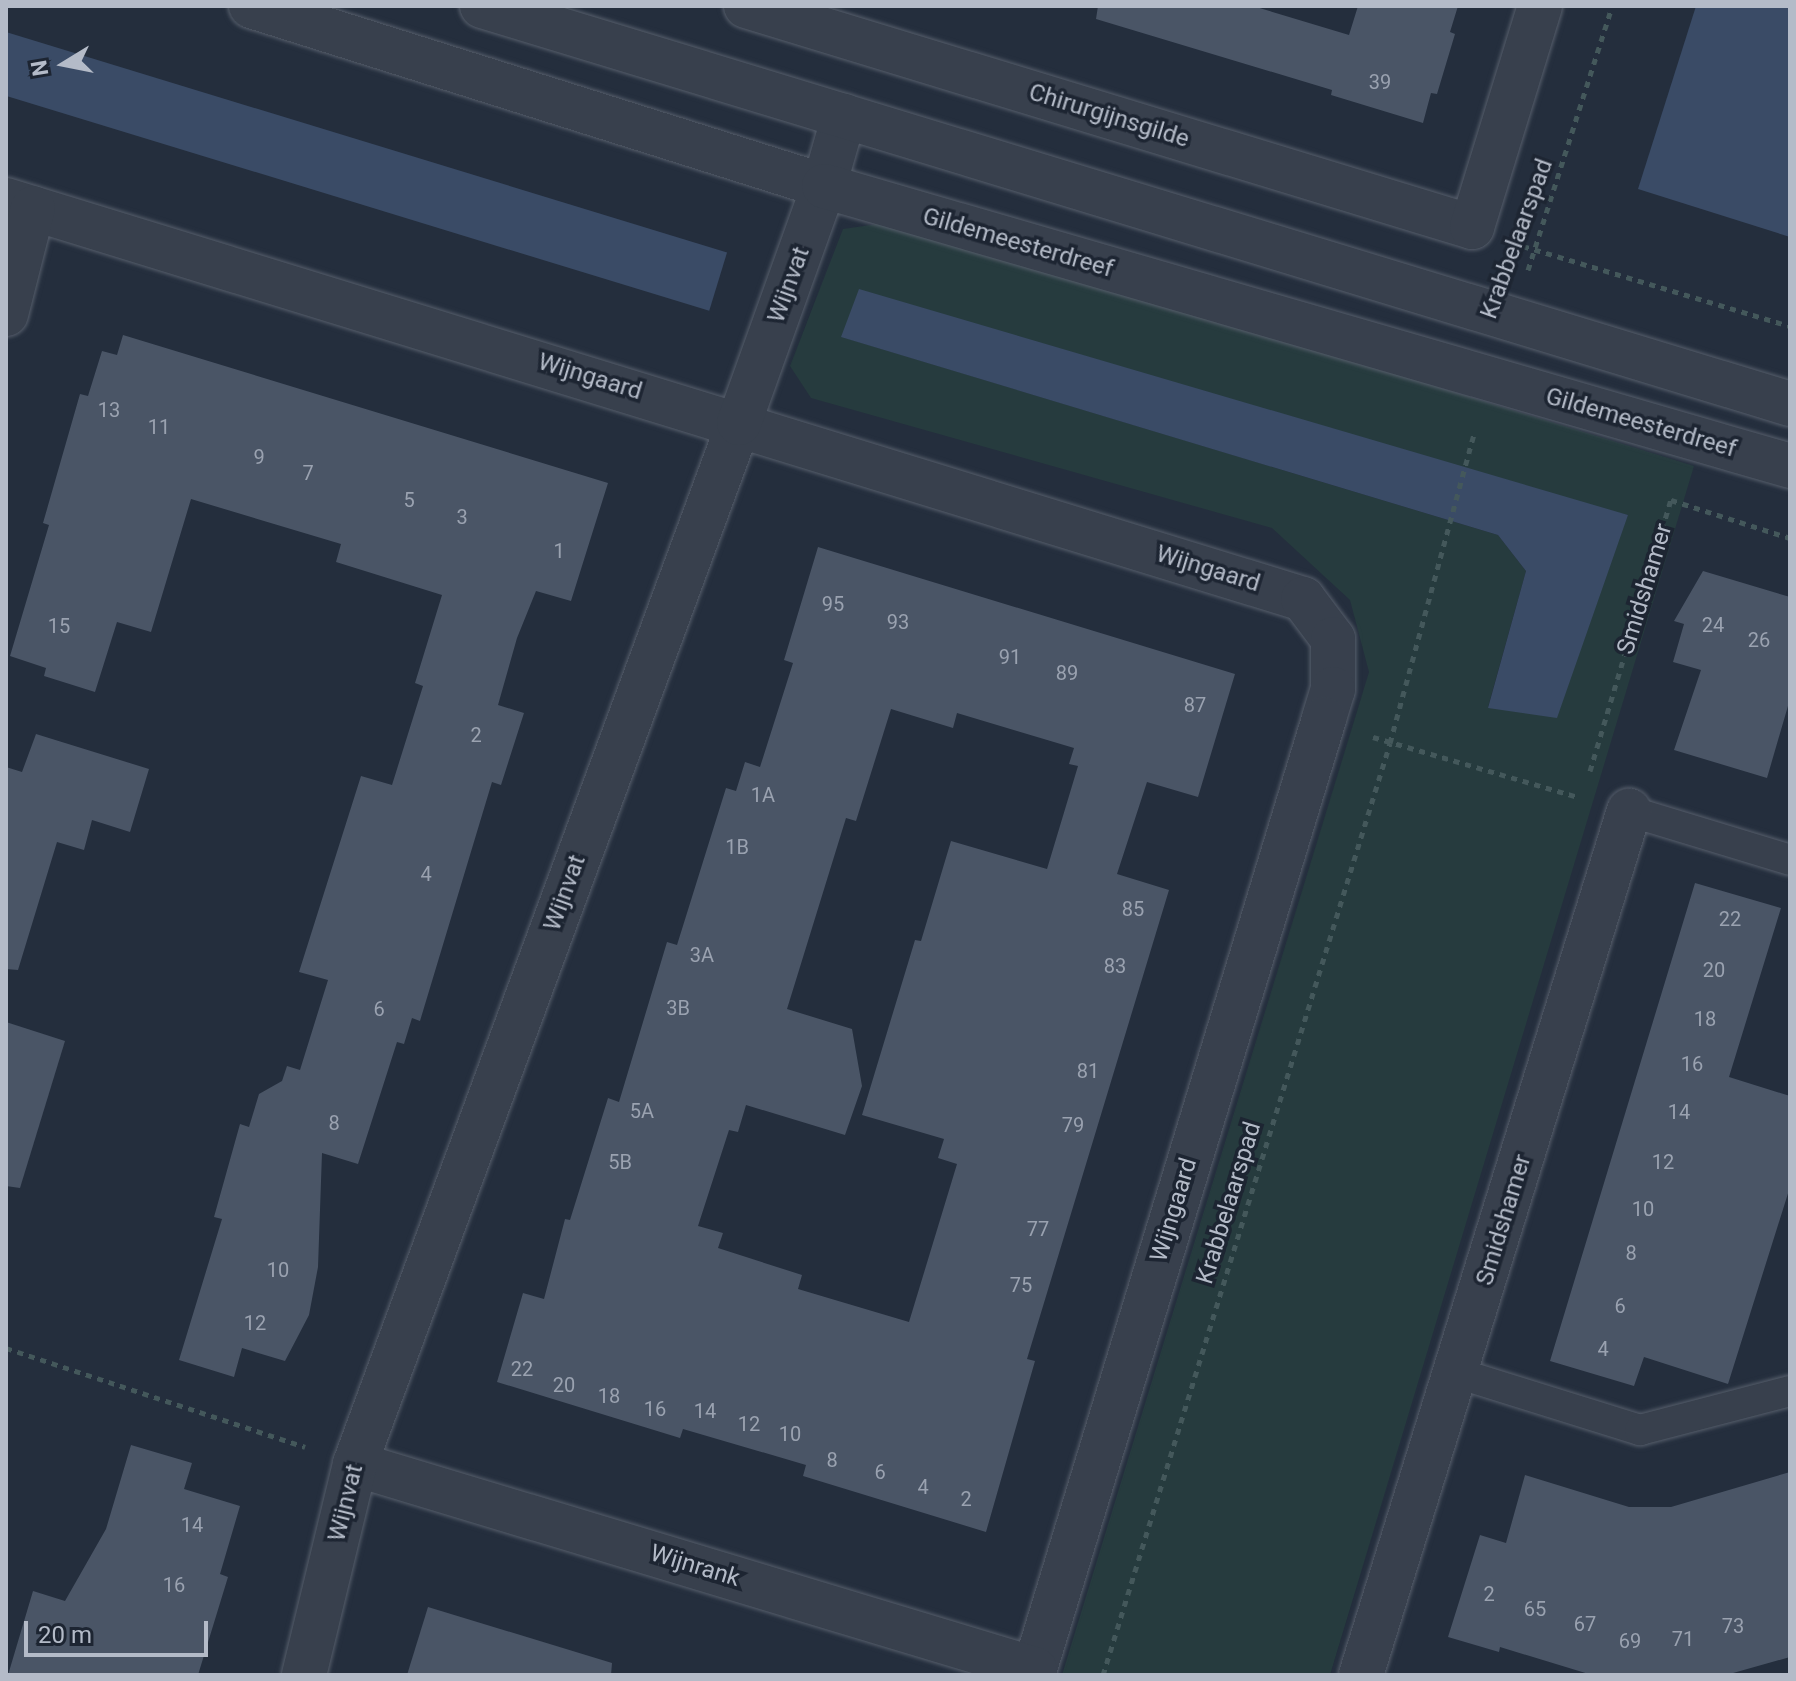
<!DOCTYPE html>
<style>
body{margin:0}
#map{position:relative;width:1796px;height:1681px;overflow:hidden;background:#242e3d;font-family:Roboto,sans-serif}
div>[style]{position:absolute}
.green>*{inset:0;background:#263b3e}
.water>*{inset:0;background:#3a4b66;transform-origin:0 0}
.building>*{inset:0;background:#4a5566}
.path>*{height:5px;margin-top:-2.5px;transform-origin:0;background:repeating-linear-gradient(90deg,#44585b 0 6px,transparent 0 12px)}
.roads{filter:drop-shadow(0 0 2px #565e6b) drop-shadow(0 0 2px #565e6b)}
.service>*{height:30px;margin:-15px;padding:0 15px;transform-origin:15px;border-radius:15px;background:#38404d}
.minor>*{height:44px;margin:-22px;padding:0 22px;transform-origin:22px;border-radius:22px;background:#38404d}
.tertiary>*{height:44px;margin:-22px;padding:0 22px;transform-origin:22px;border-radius:22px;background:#38404d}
span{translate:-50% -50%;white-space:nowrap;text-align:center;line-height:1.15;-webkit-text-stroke:7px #1d2532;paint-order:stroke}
.number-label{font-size:20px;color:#9aa2b0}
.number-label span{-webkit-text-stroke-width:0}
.street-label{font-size:24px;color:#b4bbc8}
.frame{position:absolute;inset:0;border:8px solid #b4bbc8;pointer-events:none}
.north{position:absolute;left:24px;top:24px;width:80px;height:80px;-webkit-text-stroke:6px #1d2532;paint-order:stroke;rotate:260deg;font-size:22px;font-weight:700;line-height:32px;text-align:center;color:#b4bbc8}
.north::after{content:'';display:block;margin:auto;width:28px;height:36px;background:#b4bbc8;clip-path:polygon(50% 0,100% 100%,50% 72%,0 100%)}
.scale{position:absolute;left:24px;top:1621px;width:184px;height:36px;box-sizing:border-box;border:4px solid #b4bbc8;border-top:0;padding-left:10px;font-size:24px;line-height:28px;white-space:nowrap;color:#b4bbc8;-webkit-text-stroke:6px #1d2532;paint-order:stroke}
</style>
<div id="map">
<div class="green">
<div style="clip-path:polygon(evenodd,899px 221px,1694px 466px,1330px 1675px,1062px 1675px,1369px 672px,1350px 600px,1272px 528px,811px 398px,790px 366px,843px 229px,899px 221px,842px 337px,1628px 515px,1488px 707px,1526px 571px,1498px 535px,842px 337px)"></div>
</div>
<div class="water">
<div style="clip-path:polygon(1696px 6px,1790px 6px,1790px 237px,1638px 189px)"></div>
<div style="left:6px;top:32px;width:754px;height:61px;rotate:17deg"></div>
<div style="clip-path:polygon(859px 289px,1628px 515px,1557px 718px,1488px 708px,1526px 571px,1498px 535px,841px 337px)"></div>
</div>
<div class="building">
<div style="clip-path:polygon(1098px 6px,1253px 6px,1349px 35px,1358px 6px,1458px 6px,1450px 32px,1455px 34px,1437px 94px,1431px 93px,1423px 123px,1331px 95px,1332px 90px,1096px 19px)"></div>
<div style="clip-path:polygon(123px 335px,608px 483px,571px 601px,536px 591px,517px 638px,498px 705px,524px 713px,501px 785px,492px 782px,420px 1021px,412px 1018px,404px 1044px,397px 1042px,358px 1164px,322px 1153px,318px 1267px,309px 1315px,285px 1361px,242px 1348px,234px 1377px,179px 1360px,222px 1219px,214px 1217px,240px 1124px,249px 1127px,259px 1094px,282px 1081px,287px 1066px,300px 1070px,328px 980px,299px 972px,361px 776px,392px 785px,423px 686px,415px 683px,442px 595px,336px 562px,341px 544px,191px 499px,151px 632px,117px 622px,95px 692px,44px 676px,46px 668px,10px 656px,49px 525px,43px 523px,80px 394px,88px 396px,102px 351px,117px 355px)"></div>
<div style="clip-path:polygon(evenodd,818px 547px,1235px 674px,1198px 797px,1147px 782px,1117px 874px,1169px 890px,1027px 1359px,1035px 1361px,986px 1532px,803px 1476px,806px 1465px,683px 1429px,680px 1438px,497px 1382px,523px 1293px,544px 1299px,565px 1219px,570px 1220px,608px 1098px,619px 1102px,667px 942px,677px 945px,726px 788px,736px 791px,745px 762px,760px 767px,793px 663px,784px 660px,818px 547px,891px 709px,953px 728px,957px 713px,1017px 731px,1074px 748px,1069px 764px,1078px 766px,1047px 869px,951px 841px,921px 941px,915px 940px,862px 1115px,944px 1139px,938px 1158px,957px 1164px,909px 1322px,798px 1289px,802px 1275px,718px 1248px,723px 1233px,698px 1226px,729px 1130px,738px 1132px,746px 1105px,845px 1135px,862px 1086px,852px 1029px,787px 1009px,846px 818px,856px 821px,891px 709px)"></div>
<div style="clip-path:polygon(1703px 571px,1790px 597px,1790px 699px,1767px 778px,1674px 750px,1701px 670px,1673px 662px,1684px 624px,1674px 621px)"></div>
<div style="clip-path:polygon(36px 734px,149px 769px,130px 832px,92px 820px,84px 850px,57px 842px,18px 970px,6px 969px,6px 767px,22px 772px)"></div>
<div style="clip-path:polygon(1695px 883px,1781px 908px,1729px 1077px,1790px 1096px,1790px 1187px,1728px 1384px,1644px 1357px,1634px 1386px,1550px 1361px)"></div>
<div style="clip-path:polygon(6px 1022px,65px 1041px,20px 1188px,6px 1186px)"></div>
<div style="clip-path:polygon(131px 1445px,192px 1463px,184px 1489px,240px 1506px,220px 1574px,228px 1577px,198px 1675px,8px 1675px,33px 1591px,65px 1601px,106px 1529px)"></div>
<div style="clip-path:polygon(1790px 1472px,1790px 1657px,1726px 1675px,1592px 1675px,1500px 1647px,1499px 1652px,1448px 1637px,1480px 1535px,1506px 1543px,1525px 1475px,1629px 1507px,1671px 1507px)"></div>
<div style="clip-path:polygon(428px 1607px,612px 1663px,611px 1675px,407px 1675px)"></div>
</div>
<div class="path">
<div style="left:1523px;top:246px;width:279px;rotate:16.7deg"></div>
<div style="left:1528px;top:270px;width:277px;rotate:-72.3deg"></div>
<div style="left:1373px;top:737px;width:214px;rotate:16.3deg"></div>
<div style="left:1590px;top:771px;width:283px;rotate:-73.4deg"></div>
<div style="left:1671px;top:500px;width:125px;rotate:17.7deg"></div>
<div style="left:6px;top:1348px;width:315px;rotate:18.3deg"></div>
<div style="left:1103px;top:1675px;width:975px;rotate:-72.88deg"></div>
<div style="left:1390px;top:743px;width:323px;rotate:-74.8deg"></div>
</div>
<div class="roads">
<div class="service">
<div style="left:1629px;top:811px;width:168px;rotate:16.9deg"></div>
<div style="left:1457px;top:1373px;width:192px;rotate:17.3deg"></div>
<div style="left:1640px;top:1430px;width:155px;rotate:-14.6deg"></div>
</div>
<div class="minor">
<div style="left:746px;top:6px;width:759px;rotate:16.93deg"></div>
<div style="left:1472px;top:227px;width:231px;rotate:-72.9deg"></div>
<div style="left:6px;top:200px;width:1357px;rotate:17.1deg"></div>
<div style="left:1303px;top:599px;width:50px;rotate:53.1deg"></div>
<div style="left:1333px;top:639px;width:50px;rotate:90deg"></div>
<div style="left:1333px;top:689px;width:31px;rotate:107deg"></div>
<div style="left:1324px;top:719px;width:999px;rotate:106.93deg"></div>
<div style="left:6px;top:314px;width:109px;rotate:-75.7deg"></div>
<div style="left:355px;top:1464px;width:710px;rotate:16.78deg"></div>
<div style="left:304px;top:1675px;width:217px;rotate:-76.4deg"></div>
<div style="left:355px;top:1464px;width:1110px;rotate:-69.75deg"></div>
<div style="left:739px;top:423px;width:252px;rotate:-70.3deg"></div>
<div style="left:824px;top:186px;width:73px;rotate:-74.1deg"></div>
<div style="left:1361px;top:1675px;width:905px;rotate:-72.77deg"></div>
</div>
<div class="tertiary">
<div style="left:251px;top:6px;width:601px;rotate:17.44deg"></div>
<div style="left:824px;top:186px;width:1006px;rotate:16.16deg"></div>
<div style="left:482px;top:6px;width:1367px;rotate:16.92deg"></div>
</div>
</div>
<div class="number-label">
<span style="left:1380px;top:82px">39</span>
<span style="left:109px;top:410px">13</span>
<span style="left:159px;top:427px">11</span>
<span style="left:259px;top:457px">9</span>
<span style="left:308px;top:473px">7</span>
<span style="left:409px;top:500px">5</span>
<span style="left:462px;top:517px">3</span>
<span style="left:559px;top:551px">1</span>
<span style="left:833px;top:604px">95</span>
<span style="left:898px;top:622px">93</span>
<span style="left:1713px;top:625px">24</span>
<span style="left:59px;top:626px">15</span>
<span style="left:1759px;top:640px">26</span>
<span style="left:1010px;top:657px">91</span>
<span style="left:1067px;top:673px">89</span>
<span style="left:1195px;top:705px">87</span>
<span style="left:476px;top:735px">2</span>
<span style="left:763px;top:795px">1A</span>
<span style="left:737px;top:847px">1B</span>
<span style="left:426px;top:874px">4</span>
<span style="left:1133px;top:909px">85</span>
<span style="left:1730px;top:919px">22</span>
<span style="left:702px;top:955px">3A</span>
<span style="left:1115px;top:966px">83</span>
<span style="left:1714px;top:970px">20</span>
<span style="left:678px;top:1008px">3B</span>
<span style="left:379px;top:1009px">6</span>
<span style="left:1705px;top:1019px">18</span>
<span style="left:1692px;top:1064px">16</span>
<span style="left:1088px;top:1071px">81</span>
<span style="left:642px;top:1111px">5A</span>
<span style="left:1679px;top:1112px">14</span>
<span style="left:334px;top:1123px">8</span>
<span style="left:1073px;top:1125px">79</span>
<span style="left:620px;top:1162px">5B</span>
<span style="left:1663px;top:1162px">12</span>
<span style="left:1643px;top:1209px">10</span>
<span style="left:1038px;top:1229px">77</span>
<span style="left:1631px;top:1253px">8</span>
<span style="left:278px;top:1270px">10</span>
<span style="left:1021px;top:1285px">75</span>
<span style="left:1620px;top:1306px">6</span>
<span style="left:255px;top:1323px">12</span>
<span style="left:1603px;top:1349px">4</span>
<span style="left:522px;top:1369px">22</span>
<span style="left:564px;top:1385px">20</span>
<span style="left:609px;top:1396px">18</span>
<span style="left:655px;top:1409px">16</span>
<span style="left:705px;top:1411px">14</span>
<span style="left:749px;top:1424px">12</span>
<span style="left:790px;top:1434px">10</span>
<span style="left:832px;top:1460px">8</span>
<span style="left:880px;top:1472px">6</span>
<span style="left:923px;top:1487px">4</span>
<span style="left:966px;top:1499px">2</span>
<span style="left:192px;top:1525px">14</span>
<span style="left:174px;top:1585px">16</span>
<span style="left:1489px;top:1594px">2</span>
<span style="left:1535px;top:1609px">65</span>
<span style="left:1585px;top:1624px">67</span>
<span style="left:1733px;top:1626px">73</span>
<span style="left:1683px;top:1639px">71</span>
<span style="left:1630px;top:1641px">69</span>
</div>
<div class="street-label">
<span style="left:1109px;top:116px;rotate:17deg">Chirurgijnsgilde</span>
<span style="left:1517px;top:239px;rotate:-70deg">Krabbelaarspad</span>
<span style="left:1018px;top:243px;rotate:16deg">Gildemeesterdreef</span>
<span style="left:789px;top:285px;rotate:-70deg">Wijnvat</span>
<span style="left:590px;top:377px;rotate:17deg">Wijngaard</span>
<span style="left:1641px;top:423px;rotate:16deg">Gildemeesterdreef</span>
<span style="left:1208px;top:569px;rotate:17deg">Wijngaard</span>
<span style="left:1645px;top:589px;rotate:-73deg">Smidshamer</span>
<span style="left:565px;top:893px;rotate:-70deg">Wijnvat</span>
<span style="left:1229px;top:1203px;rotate:-73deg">Krabbelaarspad</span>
<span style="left:1174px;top:1210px;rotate:-73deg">Wijngaard</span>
<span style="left:1504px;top:1220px;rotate:-73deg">Smidshamer</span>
<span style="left:346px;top:1503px;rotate:-76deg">Wijnvat</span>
<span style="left:695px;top:1566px;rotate:17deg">Wijnrank</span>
</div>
<div class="frame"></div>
<div class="north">N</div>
<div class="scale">20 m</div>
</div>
